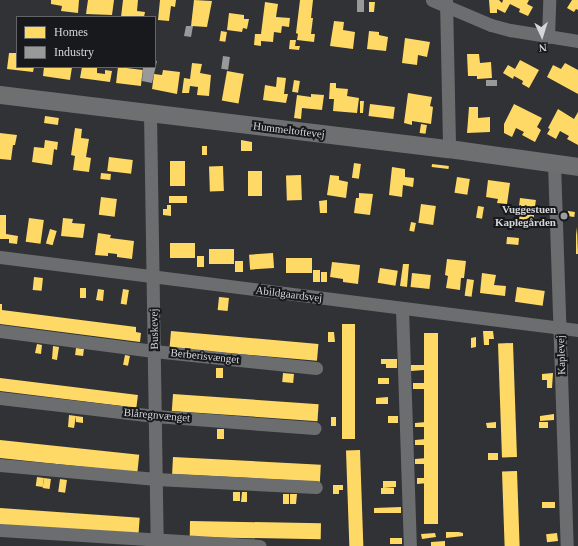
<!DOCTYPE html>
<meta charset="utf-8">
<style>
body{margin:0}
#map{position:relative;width:578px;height:546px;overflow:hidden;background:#303235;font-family:"Times New Roman",serif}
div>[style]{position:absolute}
.homes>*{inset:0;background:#ffd966;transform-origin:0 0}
.industry>*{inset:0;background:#999;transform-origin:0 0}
.street>*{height:13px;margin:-6.5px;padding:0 6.5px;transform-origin:6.5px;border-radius:6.5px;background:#6c6d6e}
.secondary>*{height:18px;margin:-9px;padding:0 9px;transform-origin:9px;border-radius:9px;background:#6e6f70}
.dots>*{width:11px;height:11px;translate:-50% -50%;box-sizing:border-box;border:2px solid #18191c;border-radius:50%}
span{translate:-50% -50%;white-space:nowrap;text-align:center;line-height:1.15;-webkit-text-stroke:4px #18191c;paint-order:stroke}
.street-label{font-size:11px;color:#d4d6d9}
.poi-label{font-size:11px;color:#d4d6d9;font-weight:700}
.right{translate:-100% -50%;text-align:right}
.legend{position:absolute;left:16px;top:16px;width:140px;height:52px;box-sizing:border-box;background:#18191c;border:1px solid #636568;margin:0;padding:5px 7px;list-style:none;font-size:12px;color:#d4d6d9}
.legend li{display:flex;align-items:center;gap:8px;height:20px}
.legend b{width:20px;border:1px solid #636568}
.north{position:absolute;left:522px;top:16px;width:40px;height:40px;-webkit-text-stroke:3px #18191c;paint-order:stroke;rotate:176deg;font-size:11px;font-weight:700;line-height:16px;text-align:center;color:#d4d6d9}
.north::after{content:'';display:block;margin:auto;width:14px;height:18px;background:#d4d6d9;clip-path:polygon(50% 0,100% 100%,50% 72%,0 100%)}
</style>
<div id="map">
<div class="homes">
<div style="clip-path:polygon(51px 0,79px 0,78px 13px,61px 11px,62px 6px,51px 4px)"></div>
<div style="clip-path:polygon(88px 0,114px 0,112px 15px,86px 14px)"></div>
<div style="clip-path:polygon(123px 0,138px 0,137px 11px,145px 12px,144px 17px,121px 17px)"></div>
<div style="clip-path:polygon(160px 0,176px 0,175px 7px,171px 6px,169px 21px,158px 20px)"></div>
<div style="clip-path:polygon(194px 0,212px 1px,207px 27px,191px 26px)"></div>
<div style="clip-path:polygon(300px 0,313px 0,311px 18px,313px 18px,311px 34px,315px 34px,314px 42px,297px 40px,298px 34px,296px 33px)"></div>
<div style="clip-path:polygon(489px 0,499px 0,502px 3px,503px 0,529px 0,527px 4px,533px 7px,528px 16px,519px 12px,520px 9px,510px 4px,505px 13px,497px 9px,497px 13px,490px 13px)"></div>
<div style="clip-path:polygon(572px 0,578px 0,578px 10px,576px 9px,574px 12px,567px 8px)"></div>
<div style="clip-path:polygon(265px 2px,278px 4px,276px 17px,290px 18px,289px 27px,282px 26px,281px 33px,274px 32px,273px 42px,261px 41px,261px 46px,254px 45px,255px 34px,261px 34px)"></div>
<div style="clip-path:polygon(369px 2px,375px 2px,374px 12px,369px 12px)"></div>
<div style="clip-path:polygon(229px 13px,244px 15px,244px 19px,249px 19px,247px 29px,243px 28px,242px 32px,227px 30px)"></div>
<div style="clip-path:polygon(334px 21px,344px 22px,343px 30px,355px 32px,353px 49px,330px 46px)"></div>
<div style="left:221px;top:31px;width:6px;height:10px;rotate:9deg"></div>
<div style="clip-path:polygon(369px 31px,379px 32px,379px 35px,388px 37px,386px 51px,367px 49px)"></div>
<div style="clip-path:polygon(405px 38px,430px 42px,427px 57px,418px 55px,417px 65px,402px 63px)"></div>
<div style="clip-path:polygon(290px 40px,296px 40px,295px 46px,300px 46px,299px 50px,289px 49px)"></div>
<div style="clip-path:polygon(9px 53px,17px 53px,17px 67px,34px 67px,33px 72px,7px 69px)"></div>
<div style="clip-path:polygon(467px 54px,479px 54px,480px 63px,491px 62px,492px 78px,477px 79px,477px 76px,468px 76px)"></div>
<div style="clip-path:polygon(520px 60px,539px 70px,529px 88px,522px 84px,523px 81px,514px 76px,513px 79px,503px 73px,508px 65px,515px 69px)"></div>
<div style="clip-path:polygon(192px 63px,202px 64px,200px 73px,211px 75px,209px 96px,197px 95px,198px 87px,190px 86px,189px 93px,182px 93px,184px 78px,190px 79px)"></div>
<div style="clip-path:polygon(565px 63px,578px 70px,578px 94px,547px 77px,553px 65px,561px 69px)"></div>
<div style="clip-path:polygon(44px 67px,72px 67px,70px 80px,43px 76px)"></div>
<div style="clip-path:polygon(82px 67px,97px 67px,97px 73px,105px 74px,105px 70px,112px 71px,110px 82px,80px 78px)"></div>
<div style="left:118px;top:67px;width:25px;height:16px;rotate:7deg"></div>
<div style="clip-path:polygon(163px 70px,180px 72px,177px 94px,152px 89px,154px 74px,162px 75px)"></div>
<div style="left:227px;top:71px;width:17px;height:30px;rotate:10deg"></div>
<div style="clip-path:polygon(277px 77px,286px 78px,284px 94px,288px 94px,286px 103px,263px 100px,265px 85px,276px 87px)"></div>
<div style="left:294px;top:80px;width:6px;height:12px;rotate:9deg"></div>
<div style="clip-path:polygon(330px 83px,336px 83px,336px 88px,348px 89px,347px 96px,359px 98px,357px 113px,333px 111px,334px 99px,329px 99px)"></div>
<div style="clip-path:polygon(408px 93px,432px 97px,430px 106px,433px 107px,431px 124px,412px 121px,412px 125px,404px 123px)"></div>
<div style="clip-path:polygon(311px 94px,324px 95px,322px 110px,302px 108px,301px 119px,294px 118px,297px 95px,311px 97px)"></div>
<div style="clip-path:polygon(360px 101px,364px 101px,363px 113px,360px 113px)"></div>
<div style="left:370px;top:104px;width:25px;height:12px;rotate:7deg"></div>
<div style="clip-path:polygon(514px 104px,542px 118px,537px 127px,541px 130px,535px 142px,522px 135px,524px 132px,516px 128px,512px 137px,504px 133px,504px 124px)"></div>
<div style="clip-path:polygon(469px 107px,478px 107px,478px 118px,490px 117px,490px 132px,467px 133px)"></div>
<div style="clip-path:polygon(558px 109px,574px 119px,578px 112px,578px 145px,567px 139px,569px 136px,560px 131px,556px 139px,547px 134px,550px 129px,548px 128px)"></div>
<div style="left:45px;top:116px;width:14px;height:7px;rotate:8deg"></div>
<div style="left:421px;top:124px;width:6px;height:9px;rotate:9deg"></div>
<div style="clip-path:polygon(75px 128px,82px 129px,81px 138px,89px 139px,86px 157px,91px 158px,89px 172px,73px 170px,75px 156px,71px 155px)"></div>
<div style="clip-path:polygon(0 133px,17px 135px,15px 145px,13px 145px,11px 160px,0 159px)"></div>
<div style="clip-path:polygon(45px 140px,58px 142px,57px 150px,54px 149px,52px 165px,32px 162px,34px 147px,44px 148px)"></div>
<div style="clip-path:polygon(241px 140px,252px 142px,252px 151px,241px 151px)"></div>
<div style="left:202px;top:146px;width:5px;height:9px"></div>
<div style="left:109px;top:157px;width:24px;height:14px;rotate:7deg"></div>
<div style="left:185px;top:161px;width:25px;height:15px;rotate:90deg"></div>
<div style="left:354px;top:163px;width:7px;height:15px;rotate:8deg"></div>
<div style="left:432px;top:164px;width:17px;height:3px;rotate:7deg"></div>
<div style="left:223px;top:166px;width:25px;height:14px;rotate:88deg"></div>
<div style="clip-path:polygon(392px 167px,405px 169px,405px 177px,414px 178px,413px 187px,403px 185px,402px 197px,389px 195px)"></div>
<div style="left:248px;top:171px;width:14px;height:25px"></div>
<div style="left:101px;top:173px;width:10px;height:6px;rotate:6deg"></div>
<div style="left:301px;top:175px;width:25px;height:15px;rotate:88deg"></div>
<div style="clip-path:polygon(330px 175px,339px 176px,339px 180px,348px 182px,346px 198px,327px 195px)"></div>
<div style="left:457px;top:177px;width:13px;height:16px;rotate:9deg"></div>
<div style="clip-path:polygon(488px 180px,510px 183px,507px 204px,497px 203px,498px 199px,486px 197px)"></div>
<div style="clip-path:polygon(359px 193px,373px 194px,370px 215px,354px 213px,356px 198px,359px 198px)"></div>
<div style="left:169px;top:196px;width:18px;height:7px"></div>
<div style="left:101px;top:197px;width:16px;height:18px;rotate:7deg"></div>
<div style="left:520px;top:198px;width:16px;height:23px;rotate:7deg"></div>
<div style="clip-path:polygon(327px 200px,327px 213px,320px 213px,319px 201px)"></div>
<div style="left:421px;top:204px;width:15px;height:19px;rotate:8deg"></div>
<div style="clip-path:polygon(167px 205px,171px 205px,171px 216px,163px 215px,163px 209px,167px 209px)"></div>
<div style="left:478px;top:206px;width:6px;height:12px;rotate:9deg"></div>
<div style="left:568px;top:211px;width:7px;height:5px;rotate:8deg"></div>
<div style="clip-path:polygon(0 215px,6px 215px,6px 234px,18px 236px,17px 244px,9px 243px,9px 239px,0 239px)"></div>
<div style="left:29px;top:218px;width:15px;height:24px;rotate:8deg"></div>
<div style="clip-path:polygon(63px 218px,73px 219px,72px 223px,85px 224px,83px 238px,61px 236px)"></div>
<div style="left:411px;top:222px;width:5px;height:9px;rotate:11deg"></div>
<div style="clip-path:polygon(577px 227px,578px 254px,576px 254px,576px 235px)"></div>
<div style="left:50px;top:229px;width:7px;height:15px;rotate:16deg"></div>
<div style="clip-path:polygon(98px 233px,111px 235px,110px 238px,134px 241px,132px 259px,117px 257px,117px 254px,108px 253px,108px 256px,95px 255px)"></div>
<div style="left:507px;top:237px;width:12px;height:7px;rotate:5deg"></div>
<div style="left:195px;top:243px;width:15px;height:25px;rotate:90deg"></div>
<div style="left:209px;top:249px;width:25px;height:15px"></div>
<div style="left:273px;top:253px;width:15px;height:24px;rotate:86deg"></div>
<div style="left:197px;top:256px;width:7px;height:11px"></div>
<div style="left:312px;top:258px;width:15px;height:26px;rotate:90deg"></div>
<div style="clip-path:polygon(447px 259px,466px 261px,464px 278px,461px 278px,460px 290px,446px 288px,448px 276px,445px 275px)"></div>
<div style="left:235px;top:261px;width:8px;height:11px"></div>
<div style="clip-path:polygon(332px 262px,360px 265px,358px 284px,343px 282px,343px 279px,330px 277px)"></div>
<div style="clip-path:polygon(403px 264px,409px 264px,407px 287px,400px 286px)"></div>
<div style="left:380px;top:268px;width:18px;height:15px;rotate:9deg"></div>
<div style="left:320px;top:270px;width:12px;height:7px;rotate:90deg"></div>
<div style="left:321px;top:272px;width:6px;height:10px"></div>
<div style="left:412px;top:273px;width:19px;height:14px;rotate:6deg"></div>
<div style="clip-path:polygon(482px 273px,496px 275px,494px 285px,506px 286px,505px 296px,480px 293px)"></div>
<div style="left:34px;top:277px;width:9px;height:13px;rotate:6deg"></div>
<div style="left:467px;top:279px;width:7px;height:17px;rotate:8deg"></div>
<div style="left:517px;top:287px;width:28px;height:15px;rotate:8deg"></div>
<div style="left:80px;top:288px;width:6px;height:10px"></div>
<div style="clip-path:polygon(98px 289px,104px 290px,103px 301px,96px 300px)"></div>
<div style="left:123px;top:289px;width:6px;height:15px;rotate:9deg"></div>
<div style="left:219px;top:297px;width:10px;height:13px;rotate:6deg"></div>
<div style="clip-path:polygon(0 304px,2px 304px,2px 310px,136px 327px,136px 332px,141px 333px,140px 342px,0 324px)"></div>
<div style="left:342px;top:324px;width:13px;height:115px"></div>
<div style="left:171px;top:331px;width:148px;height:17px;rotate:5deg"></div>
<div style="clip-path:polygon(483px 331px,493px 331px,494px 339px,489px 339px,489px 345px,484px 345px)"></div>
<div style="clip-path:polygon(328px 332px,334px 332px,335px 342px,328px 342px)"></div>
<div style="left:424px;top:333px;width:14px;height:191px"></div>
<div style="clip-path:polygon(476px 337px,476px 347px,471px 348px,471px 338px)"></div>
<div style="left:513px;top:343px;width:114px;height:15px;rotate:88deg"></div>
<div style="clip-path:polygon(37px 344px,42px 345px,41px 354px,35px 353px)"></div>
<div style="clip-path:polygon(53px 346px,59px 347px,57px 360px,52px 359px)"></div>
<div style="left:76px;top:348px;width:8px;height:7px;rotate:7deg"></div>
<div style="left:125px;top:355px;width:5px;height:10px;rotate:11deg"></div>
<div style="clip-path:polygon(381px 359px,397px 359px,397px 368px,386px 368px,386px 364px,381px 364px)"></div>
<div style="clip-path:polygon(411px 365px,424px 365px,424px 370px,411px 371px)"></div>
<div style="left:216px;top:368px;width:7px;height:10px"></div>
<div style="left:283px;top:373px;width:11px;height:9px;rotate:5deg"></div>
<div style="clip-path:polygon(553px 373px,552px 388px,547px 388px,547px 380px,542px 380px,542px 374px)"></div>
<div style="left:0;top:378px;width:139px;height:13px;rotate:7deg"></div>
<div style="left:378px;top:378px;width:11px;height:6px"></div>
<div style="left:413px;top:383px;width:11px;height:6px"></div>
<div style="left:173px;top:394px;width:146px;height:17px;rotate:4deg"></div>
<div style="clip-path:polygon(388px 397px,388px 404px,376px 404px,376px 398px)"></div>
<div style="clip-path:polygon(554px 414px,554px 420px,540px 421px,540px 416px)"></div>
<div style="clip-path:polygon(69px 415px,76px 416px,74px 428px,68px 427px)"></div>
<div style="clip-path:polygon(76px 416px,83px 417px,83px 423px,76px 422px)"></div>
<div style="left:388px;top:416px;width:10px;height:7px"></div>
<div style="left:331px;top:417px;width:5px;height:9px"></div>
<div style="clip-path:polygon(426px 422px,426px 427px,415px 427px,415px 423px)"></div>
<div style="clip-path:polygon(496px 422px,496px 428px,487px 428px,486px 423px)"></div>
<div style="left:539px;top:422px;width:9px;height:6px"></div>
<div style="left:217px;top:429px;width:7px;height:10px"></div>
<div style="clip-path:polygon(426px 439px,427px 445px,415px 445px,415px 440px)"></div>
<div style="left:0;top:440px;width:140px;height:18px;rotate:6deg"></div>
<div style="left:360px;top:450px;width:96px;height:14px;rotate:88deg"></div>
<div style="left:488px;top:453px;width:10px;height:7px"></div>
<div style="left:173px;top:457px;width:148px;height:17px;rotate:3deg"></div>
<div style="clip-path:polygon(427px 458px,427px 464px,415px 464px,415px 459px)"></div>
<div style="left:517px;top:471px;width:75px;height:15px;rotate:88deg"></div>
<div style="left:37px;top:477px;width:7px;height:9px;rotate:8deg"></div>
<div style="left:44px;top:478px;width:7px;height:10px;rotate:8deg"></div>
<div style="clip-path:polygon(417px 478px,428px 478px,428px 483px,417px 484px)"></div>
<div style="left:60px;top:479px;width:7px;height:13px;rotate:8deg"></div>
<div style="clip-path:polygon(383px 481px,396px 481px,396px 487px,383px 488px)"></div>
<div style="clip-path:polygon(333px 485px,343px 485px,343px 490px,339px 490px,339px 494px,333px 494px)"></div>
<div style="left:394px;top:488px;width:6px;height:13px;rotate:90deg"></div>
<div style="left:233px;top:492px;width:7px;height:9px"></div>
<div style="clip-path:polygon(242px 492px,247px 492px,247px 502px,241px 502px)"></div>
<div style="left:283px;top:494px;width:6px;height:10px"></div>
<div style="clip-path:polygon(290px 494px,297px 494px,296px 504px,290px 504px)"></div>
<div style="left:542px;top:502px;width:13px;height:6px"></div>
<div style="clip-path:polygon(401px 507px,401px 513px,374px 513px,374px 508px)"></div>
<div style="left:0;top:508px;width:140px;height:17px;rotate:4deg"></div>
<div style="left:190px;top:521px;width:131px;height:16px;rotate:1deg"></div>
<div style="clip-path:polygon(446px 532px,459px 532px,463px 533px,463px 536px,446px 538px)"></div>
<div style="clip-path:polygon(435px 533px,436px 537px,422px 539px,421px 534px)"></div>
<div style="left:557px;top:533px;width:8px;height:11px;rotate:83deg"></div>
<div style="left:402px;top:538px;width:6px;height:12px;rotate:90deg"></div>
<div style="clip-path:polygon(445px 541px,445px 546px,431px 546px,431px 542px)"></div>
</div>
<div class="industry">
<div style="left:357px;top:0;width:7px;height:12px"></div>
<div style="clip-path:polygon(186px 26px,193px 26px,191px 37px,184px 36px)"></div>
<div style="left:223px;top:56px;width:7px;height:13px;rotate:8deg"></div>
<div style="clip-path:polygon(155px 61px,157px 61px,152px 83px,142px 81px,143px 67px,155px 67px)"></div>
<div style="left:486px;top:80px;width:11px;height:6px"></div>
</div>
<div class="street">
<div style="left:432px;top:0;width:64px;rotate:23deg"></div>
<div style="left:491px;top:25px;width:20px;rotate:15deg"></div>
<div style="left:510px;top:30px;width:69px;rotate:9.2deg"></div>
<div style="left:446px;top:0;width:149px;rotate:88.8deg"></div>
<div style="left:548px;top:37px;width:37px;rotate:-88deg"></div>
<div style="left:150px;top:113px;width:433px;rotate:89.1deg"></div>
<div style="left:554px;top:163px;width:383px;rotate:88.1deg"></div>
<div style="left:0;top:257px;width:583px;rotate:7.2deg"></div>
<div style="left:402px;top:308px;width:238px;rotate:88.1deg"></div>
<div style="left:0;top:331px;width:155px;rotate:7.4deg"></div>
<div style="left:154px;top:351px;width:163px;rotate:6deg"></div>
<div style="left:0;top:398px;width:156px;rotate:6.6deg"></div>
<div style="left:155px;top:416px;width:160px;rotate:4.3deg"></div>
<div style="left:0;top:465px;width:157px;rotate:5.1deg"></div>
<div style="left:156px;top:479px;width:160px;rotate:2.9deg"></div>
<div style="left:0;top:530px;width:260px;rotate:3.5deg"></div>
</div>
<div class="secondary">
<div style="left:0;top:95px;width:452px;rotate:6.9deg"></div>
<div style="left:449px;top:149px;width:130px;rotate:7.9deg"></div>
</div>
<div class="dots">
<div style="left:564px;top:216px;background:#9b9da0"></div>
</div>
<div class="street-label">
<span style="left:289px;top:130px;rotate:7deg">Hummeltoftevej</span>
<span style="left:289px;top:294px;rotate:7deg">Abildgaardsvej</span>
<span style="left:154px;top:329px;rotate:-91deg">Buskevej</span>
<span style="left:561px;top:355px;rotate:-92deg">Kaplevej</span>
<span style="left:205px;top:356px;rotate:6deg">Berberisvænget</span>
<span style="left:157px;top:415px;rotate:5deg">Blåregnvænget</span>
</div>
<div class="poi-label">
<span class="right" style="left:556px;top:216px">Vuggestuen<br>Kaplegården</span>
</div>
<ul class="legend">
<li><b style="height:11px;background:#ffd966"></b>Homes</li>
<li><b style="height:11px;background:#999"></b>Industry</li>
</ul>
<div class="north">N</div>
</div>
